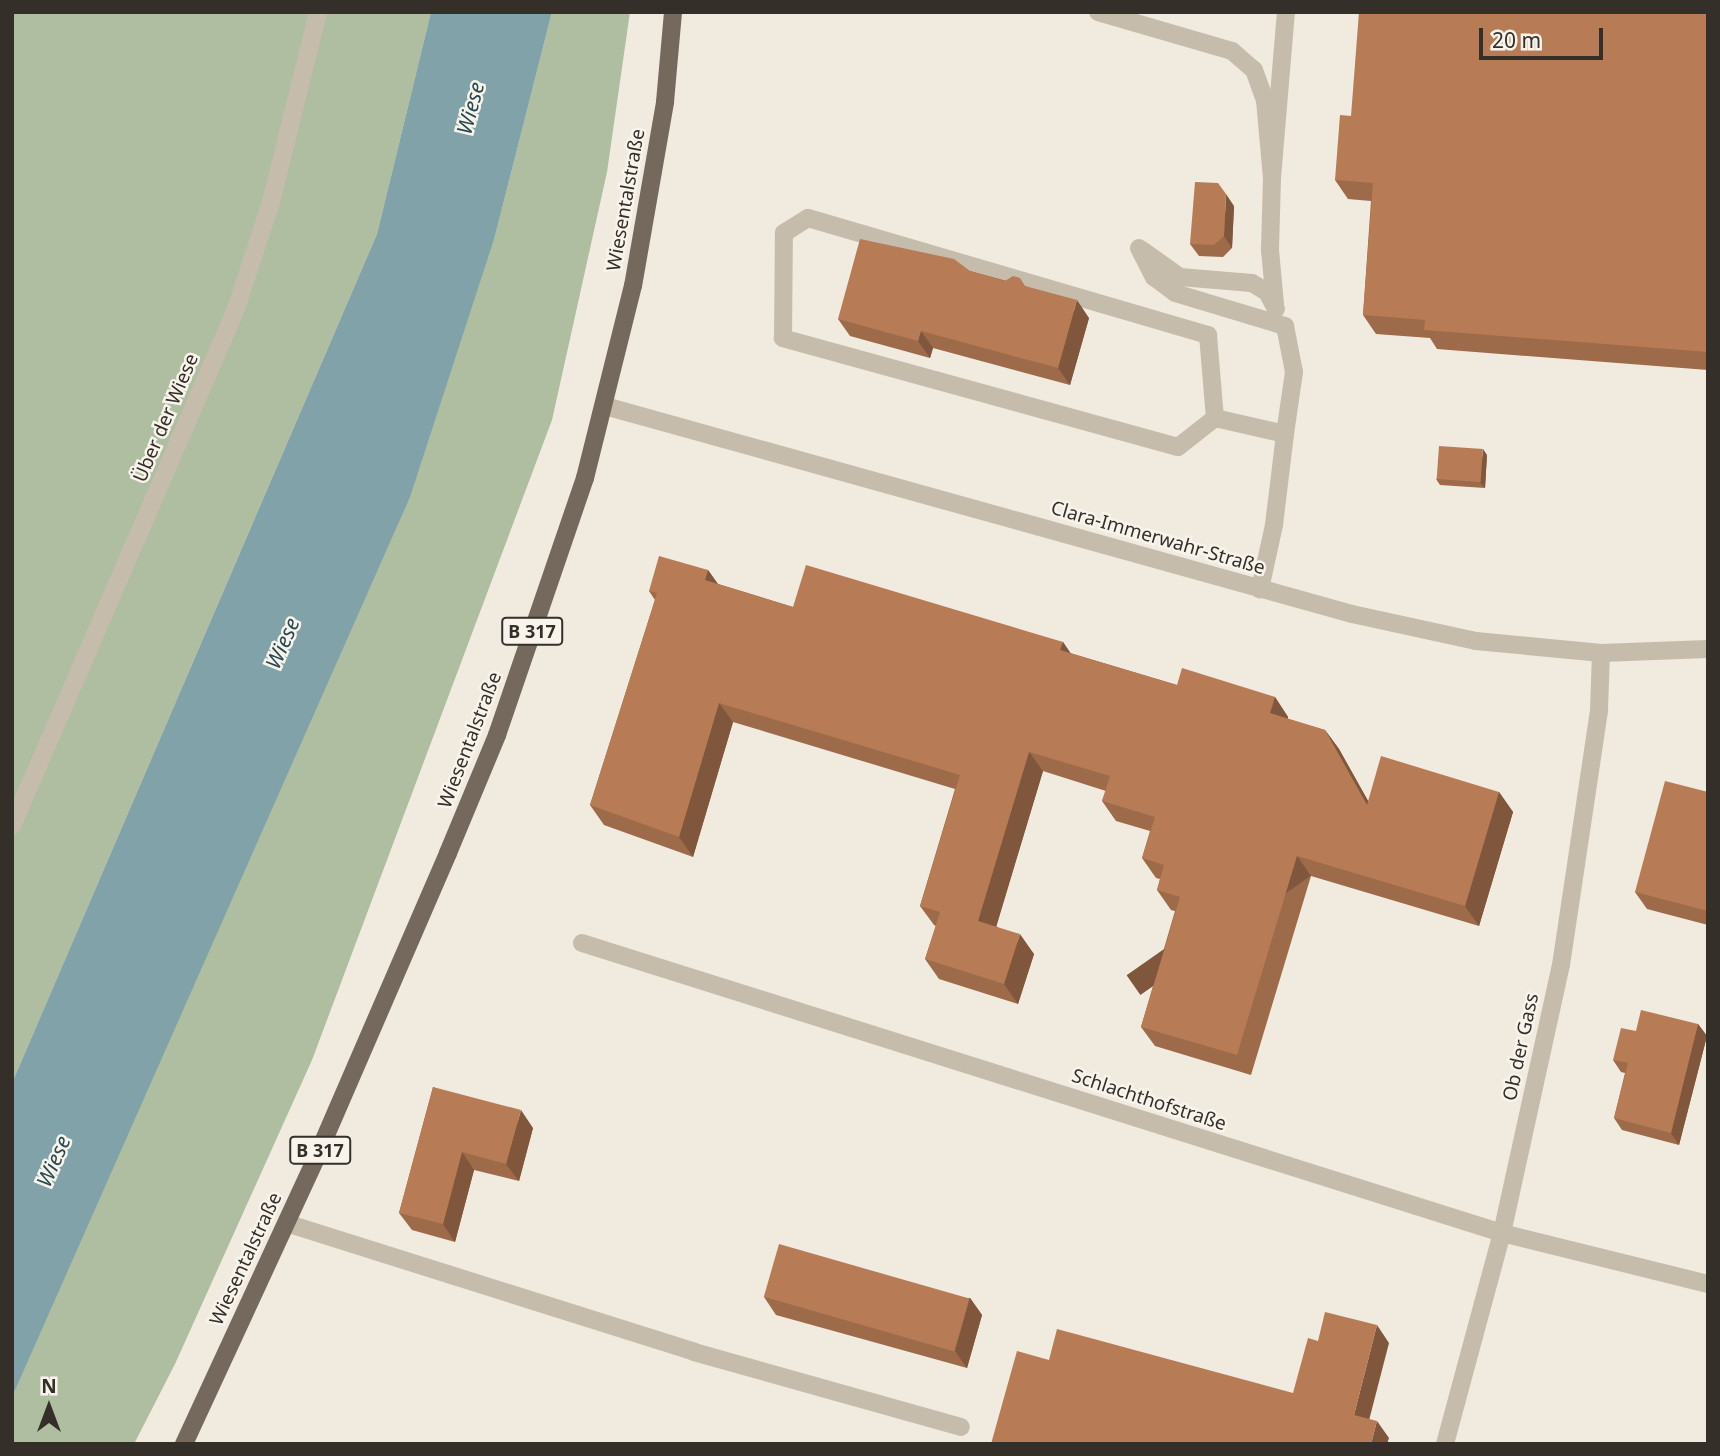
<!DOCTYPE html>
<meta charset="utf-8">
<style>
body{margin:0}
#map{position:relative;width:1720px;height:1456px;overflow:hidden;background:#f0eadf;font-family:"Noto Sans",sans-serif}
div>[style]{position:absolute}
.green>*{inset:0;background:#afbda1}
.water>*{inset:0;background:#81a2a9}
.service>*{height:18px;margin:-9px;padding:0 9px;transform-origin:9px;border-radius:9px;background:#c6bcac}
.minor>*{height:18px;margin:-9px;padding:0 9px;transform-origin:9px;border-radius:9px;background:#c6bcac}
.tertiary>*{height:18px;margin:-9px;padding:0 9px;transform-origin:9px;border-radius:9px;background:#c6bcac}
.primary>*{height:18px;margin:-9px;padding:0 9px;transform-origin:9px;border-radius:9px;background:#75695d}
.wall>*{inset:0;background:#9d6a4a}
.shaded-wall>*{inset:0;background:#80563c;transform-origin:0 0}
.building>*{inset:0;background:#b77b56;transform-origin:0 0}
span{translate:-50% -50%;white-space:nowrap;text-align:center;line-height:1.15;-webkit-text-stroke:5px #f8f4eb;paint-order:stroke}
.shield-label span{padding:2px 5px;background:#f8f4eb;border:2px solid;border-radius:5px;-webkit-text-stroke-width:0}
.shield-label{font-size:18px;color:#352f2a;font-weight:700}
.street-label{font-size:19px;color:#352f2a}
.water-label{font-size:21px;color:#254852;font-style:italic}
.frame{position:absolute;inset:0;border:14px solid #352f2a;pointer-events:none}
.north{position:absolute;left:14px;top:1372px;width:70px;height:70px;-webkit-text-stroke:5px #f8f4eb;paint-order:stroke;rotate:0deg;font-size:19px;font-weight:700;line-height:28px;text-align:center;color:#352f2a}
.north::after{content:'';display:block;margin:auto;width:24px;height:32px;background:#352f2a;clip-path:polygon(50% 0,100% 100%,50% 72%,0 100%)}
.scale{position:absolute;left:1479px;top:28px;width:124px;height:32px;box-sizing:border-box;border:4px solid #352f2a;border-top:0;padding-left:9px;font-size:21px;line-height:24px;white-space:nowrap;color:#352f2a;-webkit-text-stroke:5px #f8f4eb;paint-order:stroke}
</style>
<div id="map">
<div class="green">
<div style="clip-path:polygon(12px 12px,431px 12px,377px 234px,12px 1083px)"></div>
<div style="clip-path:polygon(552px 12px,630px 12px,607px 172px,552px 420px,312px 1060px,175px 1364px,134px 1444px,12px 1444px,12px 1397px,495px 236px)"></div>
</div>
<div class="water">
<div style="clip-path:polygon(431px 12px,552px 12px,495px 236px,410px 497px,12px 1397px,12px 1083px,377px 234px)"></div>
</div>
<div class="service">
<div style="left:1098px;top:12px;width:140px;rotate:16.2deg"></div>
<div style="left:1232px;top:51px;width:29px;rotate:41deg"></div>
<div style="left:1254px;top:70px;width:32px;rotate:70deg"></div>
<div style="left:1265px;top:100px;width:78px;rotate:84.9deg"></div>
<div style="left:1272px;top:178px;width:167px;rotate:-85.2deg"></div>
<div style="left:1272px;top:178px;width:72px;rotate:91.6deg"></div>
<div style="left:1270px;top:250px;width:54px;rotate:84.7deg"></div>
<div style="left:808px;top:218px;width:417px;rotate:16.3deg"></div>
<div style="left:1208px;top:335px;width:83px;rotate:85.2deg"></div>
<div style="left:1215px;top:418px;width:47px;rotate:141.9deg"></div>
<div style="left:1178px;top:447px;width:410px;rotate:-164.6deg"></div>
<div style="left:783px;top:338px;width:105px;rotate:-89.5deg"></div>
<div style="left:784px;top:233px;width:28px;rotate:-32deg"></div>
<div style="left:1139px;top:248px;width:33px;rotate:63deg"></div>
<div style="left:1154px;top:277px;width:26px;rotate:37deg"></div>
<div style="left:1175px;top:293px;width:115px;rotate:16.7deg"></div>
<div style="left:1285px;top:326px;width:47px;rotate:78.9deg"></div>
<div style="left:1294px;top:372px;width:63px;rotate:98.3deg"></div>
<div style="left:1142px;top:250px;width:47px;rotate:35.4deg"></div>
<div style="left:1180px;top:277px;width:72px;rotate:4.8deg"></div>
<div style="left:1252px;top:283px;width:17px;rotate:31deg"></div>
<div style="left:1267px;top:292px;width:19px;rotate:62deg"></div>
<div style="left:1215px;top:418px;width:72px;rotate:12.9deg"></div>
<div style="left:1285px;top:434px;width:92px;rotate:96.9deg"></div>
<div style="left:1274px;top:525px;width:66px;rotate:102.3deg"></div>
<div style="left:12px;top:826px;width:563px;rotate:-66.57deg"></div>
<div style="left:236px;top:309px;width:113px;rotate:-71.9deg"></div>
<div style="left:271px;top:202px;width:196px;rotate:-76.1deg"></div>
<div style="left:286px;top:1223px;width:428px;rotate:17.5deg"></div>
<div style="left:694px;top:1352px;width:277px;rotate:15.7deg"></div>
</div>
<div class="minor">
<div style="left:582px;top:943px;width:965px;rotate:17.5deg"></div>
<div style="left:1502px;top:1233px;width:212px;rotate:13.9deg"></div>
<div style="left:1445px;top:1444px;width:219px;rotate:-74.9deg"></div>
<div style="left:1502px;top:1233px;width:274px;rotate:-77.6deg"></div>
<div style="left:1561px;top:965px;width:258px;rotate:-81.5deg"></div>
<div style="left:1599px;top:710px;width:57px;rotate:-88deg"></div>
</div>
<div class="tertiary">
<div style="left:605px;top:406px;width:775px;rotate:15.56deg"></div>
<div style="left:1352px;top:614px;width:127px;rotate:12.3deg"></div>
<div style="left:1476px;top:641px;width:126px;rotate:5.5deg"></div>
<div style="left:1601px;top:653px;width:107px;rotate:-2.1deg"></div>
</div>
<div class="primary">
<div style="left:184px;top:1444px;width:325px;rotate:-65.2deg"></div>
<div style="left:320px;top:1149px;width:322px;rotate:-66.6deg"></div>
<div style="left:448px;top:853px;width:128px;rotate:-67.4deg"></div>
<div style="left:497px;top:735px;width:272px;rotate:-71.1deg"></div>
<div style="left:585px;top:478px;width:198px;rotate:-76deg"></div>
<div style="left:633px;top:286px;width:187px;rotate:-80.1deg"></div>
<div style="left:665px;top:102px;width:90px;rotate:-84.9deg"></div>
</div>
<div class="wall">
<div style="clip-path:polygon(1708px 12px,1708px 370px,1437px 349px,1430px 338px,1376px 334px,1363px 315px,1371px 201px,1348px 199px,1335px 180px,1351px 116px)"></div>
<div style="clip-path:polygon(1234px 206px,1232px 248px,1223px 257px,1199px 256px,1190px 244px)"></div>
<div style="clip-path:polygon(970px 271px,1025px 286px,1089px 318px,1070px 385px,933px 348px,930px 358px,850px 336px,838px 319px)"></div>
<div style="clip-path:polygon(1487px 455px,1485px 488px,1440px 485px,1436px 479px)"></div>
<div style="clip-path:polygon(708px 570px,718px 584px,793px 607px,1063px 642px,1070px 653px,1177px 685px,1275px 697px,1288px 717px,1288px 719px,1325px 730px,1339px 749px,1368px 801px,1499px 792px,1513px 812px,1479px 926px,1311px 876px,1251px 1075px,1155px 1046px,1141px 1027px,1175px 911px,1171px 910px,1157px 890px,1160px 879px,1156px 878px,1142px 858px,1150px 831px,1116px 821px,1102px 801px,1106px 791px,1043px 771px,996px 926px,1034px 954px,1018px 1004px,939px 979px,925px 959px,936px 926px,934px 925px,920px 906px,955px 789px,733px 722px,693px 857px,604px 825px,590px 805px,655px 600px,649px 591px)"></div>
<div style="clip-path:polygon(1708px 792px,1708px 925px,1647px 909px,1635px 892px)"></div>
<div style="clip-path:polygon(1698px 1024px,1707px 1036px,1679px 1145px,1622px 1130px,1614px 1118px,1625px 1073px,1621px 1072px,1613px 1060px)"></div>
<div style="clip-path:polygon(433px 1087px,533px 1128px,519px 1181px,474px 1170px,455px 1242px,412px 1230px,399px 1213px)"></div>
<div style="clip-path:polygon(764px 1297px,970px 1298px,982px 1315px,967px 1368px,776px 1315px)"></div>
</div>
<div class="shaded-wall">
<div style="clip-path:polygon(1226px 194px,1234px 206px,1232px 248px,1224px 236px)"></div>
<div style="clip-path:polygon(1077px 300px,1089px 318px,1070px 385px,1058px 368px)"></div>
<div style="clip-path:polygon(921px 331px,933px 348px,930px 358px,918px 341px)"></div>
<div style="clip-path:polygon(1483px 449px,1487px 455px,1485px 488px,1480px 482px)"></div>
<div style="clip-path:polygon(708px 570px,722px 590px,705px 580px)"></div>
<div style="clip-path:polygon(1063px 642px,1076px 661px,1060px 650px)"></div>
<div style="clip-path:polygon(1275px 697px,1288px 717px,1284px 733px,1270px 713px)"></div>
<div style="clip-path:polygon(719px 703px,733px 722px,693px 857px,679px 837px)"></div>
<div style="clip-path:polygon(1325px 730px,1339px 749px,1381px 824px,1367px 805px)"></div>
<div style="clip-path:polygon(1029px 752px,1043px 771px,992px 941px,978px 921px)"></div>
<div style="clip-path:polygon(1499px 792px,1513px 812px,1479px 926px,1465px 906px)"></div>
<div style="left:1297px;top:856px;width:24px;height:208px;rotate:55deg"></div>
<div style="clip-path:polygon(1020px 934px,1034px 954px,1018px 1004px,1004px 984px)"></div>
<div style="clip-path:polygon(1698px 1024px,1707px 1036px,1679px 1145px,1671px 1133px)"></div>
<div style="clip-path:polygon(521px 1110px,533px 1128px,519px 1181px,506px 1164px)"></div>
<div style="clip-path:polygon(462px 1152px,474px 1170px,455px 1242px,443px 1224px)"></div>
<div style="clip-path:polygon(970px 1298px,982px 1315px,967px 1368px,955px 1351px)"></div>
<div style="clip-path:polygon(1377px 1325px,1389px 1343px,1366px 1432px,1354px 1415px)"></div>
<div style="clip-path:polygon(1377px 1421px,1389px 1438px,1387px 1444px,1371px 1444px)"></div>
</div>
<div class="building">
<div style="clip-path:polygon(1359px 12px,1708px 12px,1708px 352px,1424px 330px,1425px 320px,1363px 315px,1373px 183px,1335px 180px,1340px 115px,1351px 116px)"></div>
<div style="clip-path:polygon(1195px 182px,1218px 183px,1226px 194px,1224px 236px,1214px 245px,1190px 244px)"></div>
<div style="clip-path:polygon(860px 239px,954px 259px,970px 271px,1005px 281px,1013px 276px,1020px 278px,1025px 286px,1077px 300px,1058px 368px,921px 331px,918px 341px,838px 319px)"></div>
<div style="left:1439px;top:446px;width:44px;height:33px;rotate:4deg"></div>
<div style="clip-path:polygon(659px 556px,708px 570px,705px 580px,793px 607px,806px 565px,1063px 642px,1060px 650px,1177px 685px,1182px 668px,1275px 697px,1270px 713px,1325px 730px,1367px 805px,1381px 756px,1499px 792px,1465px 906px,1297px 856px,1237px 1055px,1141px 1027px,1180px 897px,1157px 890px,1164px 865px,1142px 858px,1155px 817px,1102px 801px,1110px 776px,1029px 752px,978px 921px,1020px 934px,1004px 984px,925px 959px,940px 912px,920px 906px,960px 775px,719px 703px,679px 837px,590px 805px,657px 593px,649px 591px)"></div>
<div style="clip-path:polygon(1665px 781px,1708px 792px,1708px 911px,1635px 892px)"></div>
<div style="clip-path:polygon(1641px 1010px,1698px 1024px,1671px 1133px,1614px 1118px,1628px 1063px,1613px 1060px,1621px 1028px,1636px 1031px)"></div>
<div style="clip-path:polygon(433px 1087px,521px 1110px,506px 1164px,462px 1152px,443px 1224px,399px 1213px)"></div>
<div style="left:779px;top:1244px;width:198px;height:55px;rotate:16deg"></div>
<div style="clip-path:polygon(1325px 1312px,1377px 1325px,1354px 1415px,1377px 1421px,1371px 1444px,991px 1444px,1017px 1351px,1049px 1360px,1057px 1329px,1293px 1393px,1308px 1338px,1318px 1341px)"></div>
</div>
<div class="shield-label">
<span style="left:532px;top:631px">B 317</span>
<span style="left:320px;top:1150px">B 317</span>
</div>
<div class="street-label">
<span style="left:626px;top:200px;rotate:-80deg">Wiesentalstraße</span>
<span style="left:166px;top:418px;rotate:-67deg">Über der Wiese</span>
<span style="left:1158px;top:538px;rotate:16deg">Clara-Immerwahr-Straße</span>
<span style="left:470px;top:740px;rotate:-69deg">Wiesentalstraße</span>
<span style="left:1521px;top:1047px;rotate:-78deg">Ob der Gass</span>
<span style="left:1149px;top:1100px;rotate:18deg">Schlachthofstraße</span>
<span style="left:246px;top:1259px;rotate:-65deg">Wiesentalstraße</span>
</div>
<div class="water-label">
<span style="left:470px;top:108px;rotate:-75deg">Wiese</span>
<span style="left:282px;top:643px;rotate:-66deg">Wiese</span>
<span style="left:53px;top:1161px;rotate:-66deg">Wiese</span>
</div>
<div class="frame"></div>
<div class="north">N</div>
<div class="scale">20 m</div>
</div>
